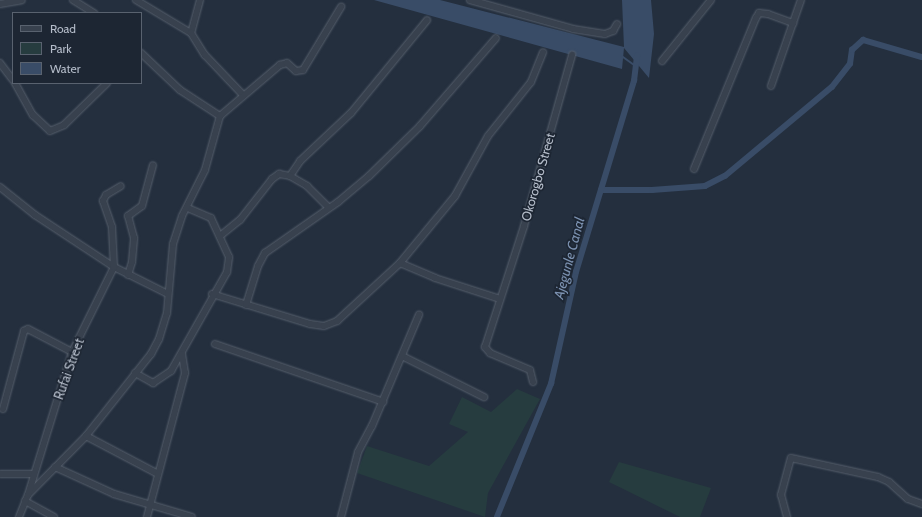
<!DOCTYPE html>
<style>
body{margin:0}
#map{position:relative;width:922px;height:517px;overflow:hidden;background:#242f3e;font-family:Cabin,sans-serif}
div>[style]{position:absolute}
.green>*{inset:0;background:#263c3f}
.water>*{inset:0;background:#394c67}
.stream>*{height:1.5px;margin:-0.75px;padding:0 0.75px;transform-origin:0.75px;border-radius:0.75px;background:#394c67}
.canal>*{height:5.5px;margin:-2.75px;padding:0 2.75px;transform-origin:2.75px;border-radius:2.75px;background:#394c67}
.roads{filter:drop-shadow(0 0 1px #565f6c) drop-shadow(0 0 1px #565f6c)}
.minor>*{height:6px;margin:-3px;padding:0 3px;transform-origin:3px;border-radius:3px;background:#38414e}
span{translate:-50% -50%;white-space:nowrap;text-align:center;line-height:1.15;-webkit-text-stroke:3.5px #1d2633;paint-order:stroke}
.street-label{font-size:13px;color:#b4bcc9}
.water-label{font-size:14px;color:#7c92b1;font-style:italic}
.legend{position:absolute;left:12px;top:12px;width:130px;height:72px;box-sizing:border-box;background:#1d2633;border:1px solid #59626f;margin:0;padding:5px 7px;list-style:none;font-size:12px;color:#b4bcc9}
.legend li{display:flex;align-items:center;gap:8px;height:20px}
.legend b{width:20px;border:1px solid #59626f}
</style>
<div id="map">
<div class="green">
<div style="clip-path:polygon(517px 389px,540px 399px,488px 493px,485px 517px,357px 473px,367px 446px,429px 466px,468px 432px,449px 424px,462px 397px,491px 412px)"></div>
<div style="clip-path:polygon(619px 462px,711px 488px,700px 517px,680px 517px,609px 482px)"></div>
</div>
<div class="water">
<div style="clip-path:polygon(374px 0,440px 0,624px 47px,622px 0,651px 0,654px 34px,649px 78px,624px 48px,622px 69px)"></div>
</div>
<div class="stream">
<div style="left:622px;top:56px;width:17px;rotate:36deg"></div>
</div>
<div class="canal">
<div style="left:601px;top:190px;width:51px"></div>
<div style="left:652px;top:190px;width:53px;rotate:-4.3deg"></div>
<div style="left:705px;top:186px;width:22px;rotate:-27deg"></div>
<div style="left:725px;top:176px;width:139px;rotate:-39.8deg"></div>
<div style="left:832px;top:87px;width:29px;rotate:-52deg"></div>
<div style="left:850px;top:64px;width:14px;rotate:-82deg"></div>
<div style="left:852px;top:50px;width:15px;rotate:-42deg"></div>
<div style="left:863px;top:40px;width:61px;rotate:16.1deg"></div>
<div style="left:497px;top:517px;width:144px;rotate:-67.9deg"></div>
<div style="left:551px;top:384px;width:115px;rotate:-77.4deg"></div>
<div style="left:576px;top:272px;width:200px;rotate:-73.1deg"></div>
<div style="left:634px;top:81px;width:25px;rotate:-83deg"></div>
</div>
<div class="roads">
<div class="minor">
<div style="left:73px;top:0;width:25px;rotate:32deg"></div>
<div style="left:136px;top:0;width:64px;rotate:31deg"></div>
<div style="left:200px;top:0;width:34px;rotate:105deg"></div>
<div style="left:191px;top:33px;width:26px;rotate:58deg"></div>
<div style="left:205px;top:55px;width:55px;rotate:46.5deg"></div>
<div style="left:470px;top:0;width:107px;rotate:15.7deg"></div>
<div style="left:573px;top:29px;width:32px;rotate:9deg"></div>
<div style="left:605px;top:34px;width:9px;rotate:-21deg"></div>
<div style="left:613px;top:31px;width:8px;rotate:-60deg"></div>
<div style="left:0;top:4px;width:22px;rotate:-10deg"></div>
<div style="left:141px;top:53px;width:54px;rotate:43.5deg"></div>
<div style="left:180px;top:90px;width:48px;rotate:33deg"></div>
<div style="left:662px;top:61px;width:78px;rotate:-51.2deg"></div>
<div style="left:0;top:63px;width:21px;rotate:53deg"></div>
<div style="left:15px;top:83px;width:37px;rotate:61deg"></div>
<div style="left:33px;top:115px;width:23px;rotate:43deg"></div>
<div style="left:50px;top:131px;width:15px;rotate:-23deg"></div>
<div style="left:64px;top:125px;width:60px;rotate:-44.3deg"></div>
<div style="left:771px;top:86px;width:91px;rotate:-70.8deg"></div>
<div style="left:694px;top:169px;width:163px;rotate:-67.7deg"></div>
<div style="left:756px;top:18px;width:6px;rotate:-59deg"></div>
<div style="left:759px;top:13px;width:9px;rotate:6deg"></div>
<div style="left:768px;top:14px;width:27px;rotate:20deg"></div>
<div style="left:290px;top:176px;width:18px;rotate:-56deg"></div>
<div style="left:300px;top:161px;width:70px;rotate:-43.3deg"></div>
<div style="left:351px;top:113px;width:120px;rotate:-50.7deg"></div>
<div style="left:0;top:187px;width:45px;rotate:38.7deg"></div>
<div style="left:35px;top:215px;width:95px;rotate:33.4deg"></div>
<div style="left:114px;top:267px;width:60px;rotate:26.6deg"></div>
<div style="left:220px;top:236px;width:26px;rotate:-39deg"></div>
<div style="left:240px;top:220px;width:52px;rotate:-52deg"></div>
<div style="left:272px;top:179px;width:9px;rotate:-36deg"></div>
<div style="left:279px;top:174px;width:11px;rotate:10deg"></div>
<div style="left:290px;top:176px;width:20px;rotate:30deg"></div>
<div style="left:307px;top:186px;width:30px;rotate:45deg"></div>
<div style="left:400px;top:263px;width:38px;rotate:23deg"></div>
<div style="left:435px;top:278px;width:68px;rotate:17.9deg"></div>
<div style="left:128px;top:275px;width:14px;rotate:-73deg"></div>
<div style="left:132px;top:262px;width:24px;rotate:-85deg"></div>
<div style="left:134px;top:238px;width:23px;rotate:-105deg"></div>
<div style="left:128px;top:216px;width:17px;rotate:-36deg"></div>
<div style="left:142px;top:206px;width:42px;rotate:-75deg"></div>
<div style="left:212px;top:294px;width:102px;rotate:17deg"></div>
<div style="left:310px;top:324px;width:14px;rotate:8deg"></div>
<div style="left:324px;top:326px;width:14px;rotate:-21deg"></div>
<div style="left:337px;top:321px;width:86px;rotate:-42.6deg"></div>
<div style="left:400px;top:263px;width:87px;rotate:-50.6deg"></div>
<div style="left:455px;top:196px;width:68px;rotate:-61.2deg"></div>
<div style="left:488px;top:136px;width:69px;rotate:-51.5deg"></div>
<div style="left:531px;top:82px;width:32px;rotate:-68deg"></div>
<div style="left:246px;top:305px;width:41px;rotate:-72.9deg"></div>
<div style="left:258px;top:266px;width:15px;rotate:-62deg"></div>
<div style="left:265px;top:253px;width:89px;rotate:-34.9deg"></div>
<div style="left:338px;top:202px;width:40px;rotate:-40deg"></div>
<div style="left:369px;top:176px;width:71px;rotate:-44.4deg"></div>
<div style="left:420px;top:126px;width:116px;rotate:-49.2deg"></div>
<div style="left:215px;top:344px;width:178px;rotate:19deg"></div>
<div style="left:402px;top:356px;width:92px;rotate:26.6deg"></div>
<div style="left:135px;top:373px;width:21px;rotate:29deg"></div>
<div style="left:153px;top:383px;width:22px;rotate:-34deg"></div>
<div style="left:171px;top:371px;width:114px;rotate:-60.5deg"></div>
<div style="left:227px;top:272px;width:15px;rotate:-82deg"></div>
<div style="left:229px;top:257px;width:43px;rotate:-114.8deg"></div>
<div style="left:211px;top:218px;width:26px;rotate:-157deg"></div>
<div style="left:533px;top:382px;width:12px;rotate:-104deg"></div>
<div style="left:530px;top:370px;width:43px;rotate:-157deg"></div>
<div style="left:490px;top:353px;width:8px;rotate:-130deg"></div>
<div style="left:485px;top:347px;width:127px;rotate:-72.1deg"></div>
<div style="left:524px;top:226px;width:178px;rotate:-74.3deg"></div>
<div style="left:3px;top:409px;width:81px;rotate:-74.9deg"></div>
<div style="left:24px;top:331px;width:4px;rotate:-27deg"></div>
<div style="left:28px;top:329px;width:50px;rotate:27.6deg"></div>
<div style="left:86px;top:436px;width:81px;rotate:27.8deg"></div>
<div style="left:55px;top:467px;width:65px;rotate:24.6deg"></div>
<div style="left:114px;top:494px;width:81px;rotate:16.4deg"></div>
<div style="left:0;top:474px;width:33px"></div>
<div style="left:28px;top:495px;width:83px;rotate:-45.5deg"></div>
<div style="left:86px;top:436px;width:105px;rotate:-51.6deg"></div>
<div style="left:151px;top:354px;width:17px;rotate:-62deg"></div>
<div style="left:159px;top:339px;width:27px;rotate:-73deg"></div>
<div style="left:167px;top:313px;width:69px;rotate:-85deg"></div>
<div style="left:173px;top:244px;width:29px;rotate:-72deg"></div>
<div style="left:182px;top:216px;width:51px;rotate:-63.4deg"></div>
<div style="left:205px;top:170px;width:56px;rotate:-74.5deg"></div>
<div style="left:220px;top:116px;width:79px;rotate:-40.4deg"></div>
<div style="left:280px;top:65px;width:7px;rotate:-16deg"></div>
<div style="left:287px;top:63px;width:12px;rotate:42deg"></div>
<div style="left:296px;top:71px;width:7px;rotate:-8deg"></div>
<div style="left:303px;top:70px;width:74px;rotate:-58.9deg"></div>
<div style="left:25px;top:501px;width:33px;rotate:29deg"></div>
<div style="left:19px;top:517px;width:24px;rotate:-68deg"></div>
<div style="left:28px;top:495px;width:150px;rotate:-72.9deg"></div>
<div style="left:72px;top:352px;width:95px;rotate:-63.7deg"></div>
<div style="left:114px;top:267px;width:40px;rotate:-92.9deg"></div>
<div style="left:112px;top:227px;width:28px;rotate:-109deg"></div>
<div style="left:103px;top:201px;width:7px;rotate:-63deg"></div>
<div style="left:106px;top:195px;width:17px;rotate:-31deg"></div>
<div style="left:147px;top:517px;width:149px;rotate:-75.2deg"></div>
<div style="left:185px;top:373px;width:19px;rotate:-99deg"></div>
<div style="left:341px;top:517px;width:67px;rotate:-75.3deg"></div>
<div style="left:358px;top:452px;width:30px;rotate:-62deg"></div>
<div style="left:372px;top:426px;width:121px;rotate:-67.1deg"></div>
<div style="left:787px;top:517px;width:23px;rotate:-105deg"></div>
<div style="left:781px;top:495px;width:38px;rotate:-75deg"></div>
<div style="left:791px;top:458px;width:89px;rotate:12.3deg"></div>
<div style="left:878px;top:477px;width:12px;rotate:24deg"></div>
<div style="left:889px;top:482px;width:25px;rotate:42deg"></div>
<div style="left:908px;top:499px;width:15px;rotate:20deg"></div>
</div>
</div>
<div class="street-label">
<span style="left:538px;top:177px;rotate:-74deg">Okorogbo Street</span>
<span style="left:69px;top:369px;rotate:-70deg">Rufai Street</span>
</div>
<div class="water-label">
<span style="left:569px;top:258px;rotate:-75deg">Ajegunle Canal</span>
</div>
<ul class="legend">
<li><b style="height:5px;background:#38414e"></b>Road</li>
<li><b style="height:11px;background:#263c3f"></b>Park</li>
<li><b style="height:11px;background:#394c67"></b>Water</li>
</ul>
</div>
